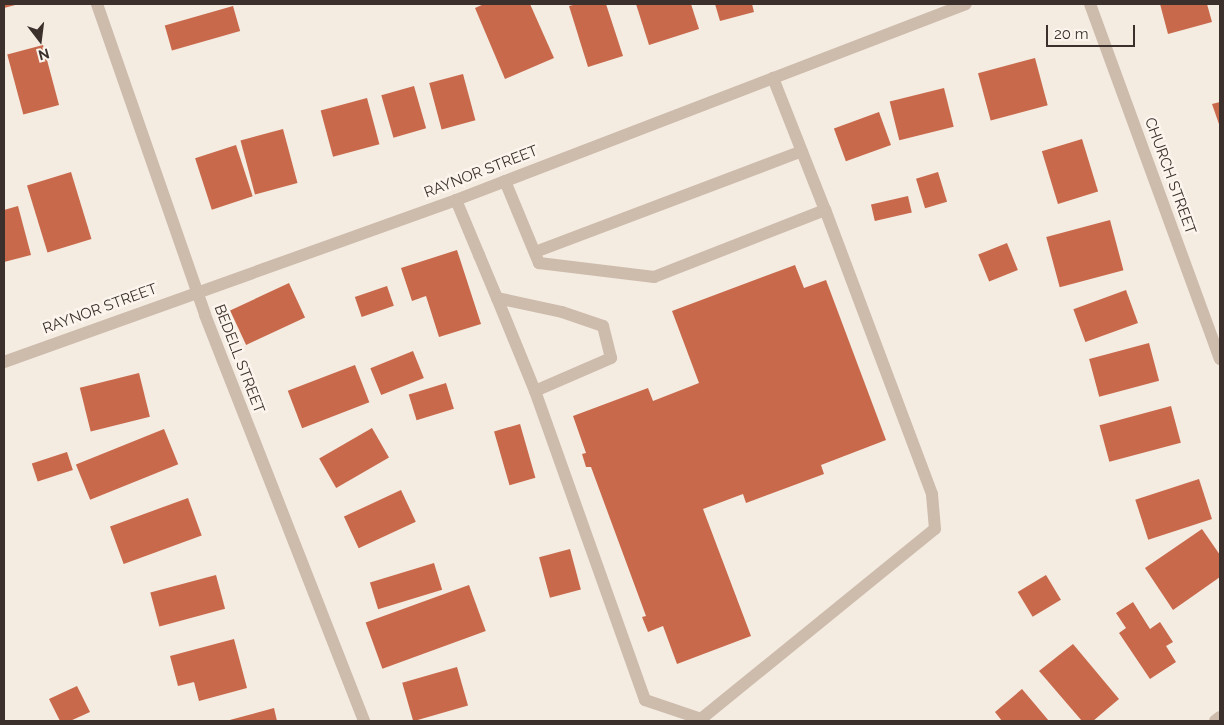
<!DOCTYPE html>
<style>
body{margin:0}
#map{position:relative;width:1224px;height:725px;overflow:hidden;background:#f4ebe1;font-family:Raleway,sans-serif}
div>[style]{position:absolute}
.building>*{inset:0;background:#c8694b;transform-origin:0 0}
.minor>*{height:12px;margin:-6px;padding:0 6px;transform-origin:6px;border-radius:6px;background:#cdbbac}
span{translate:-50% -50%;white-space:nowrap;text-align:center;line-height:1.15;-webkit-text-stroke:5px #fbf5ee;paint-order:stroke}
.street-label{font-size:15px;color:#3b302b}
.frame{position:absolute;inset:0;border:5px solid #3b302b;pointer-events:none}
.north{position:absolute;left:15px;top:15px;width:50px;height:50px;-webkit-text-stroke:4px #fbf5ee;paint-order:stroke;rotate:165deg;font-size:14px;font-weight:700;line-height:20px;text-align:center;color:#3b302b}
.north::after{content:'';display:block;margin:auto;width:18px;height:22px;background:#3b302b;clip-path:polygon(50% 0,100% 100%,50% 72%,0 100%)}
.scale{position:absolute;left:1046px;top:25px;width:89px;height:22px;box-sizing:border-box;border:2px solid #3b302b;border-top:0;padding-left:6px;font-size:15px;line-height:18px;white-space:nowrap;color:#3b302b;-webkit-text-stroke:4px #fbf5ee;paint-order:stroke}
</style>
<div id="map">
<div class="building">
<div style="clip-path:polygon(4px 4px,19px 4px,4px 8px)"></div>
<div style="clip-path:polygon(484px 4px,530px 4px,554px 58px,505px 79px,475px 8px)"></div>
<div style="clip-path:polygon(577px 4px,606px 4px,623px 56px,588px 67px,569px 6px)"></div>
<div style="clip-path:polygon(636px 4px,691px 4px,699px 29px,649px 45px)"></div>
<div style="clip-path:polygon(715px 4px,752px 4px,754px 12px,720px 21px)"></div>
<div style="clip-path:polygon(1160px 4px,1207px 4px,1212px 22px,1168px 34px)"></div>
<div style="left:233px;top:6px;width:26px;height:71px;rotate:74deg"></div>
<div style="left:43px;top:45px;width:62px;height:37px;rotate:75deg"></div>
<div style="left:1035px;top:58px;width:49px;height:59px;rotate:75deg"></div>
<div style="left:463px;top:74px;width:48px;height:35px;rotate:75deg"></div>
<div style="left:414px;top:86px;width:44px;height:34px;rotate:74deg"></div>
<div style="left:944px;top:88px;width:40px;height:56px;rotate:76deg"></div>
<div style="left:367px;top:98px;width:48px;height:48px;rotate:75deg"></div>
<div style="clip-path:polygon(1220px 102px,1220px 127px,1212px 104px)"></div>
<div style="left:879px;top:112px;width:35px;height:48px;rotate:70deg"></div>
<div style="left:283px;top:129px;width:56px;height:44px;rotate:75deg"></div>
<div style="left:1082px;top:139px;width:55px;height:42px;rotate:73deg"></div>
<div style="left:236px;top:145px;width:54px;height:43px;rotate:72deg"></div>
<div style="left:71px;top:172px;width:70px;height:46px;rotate:73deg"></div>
<div style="left:938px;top:172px;width:31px;height:23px;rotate:73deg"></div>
<div style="left:908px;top:196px;width:17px;height:38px;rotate:77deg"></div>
<div style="clip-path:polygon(18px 206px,31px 255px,4px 262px,4px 210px)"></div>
<div style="left:1110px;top:220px;width:52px;height:66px;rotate:75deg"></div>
<div style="left:1007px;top:243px;width:29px;height:31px;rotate:68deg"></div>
<div style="clip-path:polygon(457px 250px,481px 324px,439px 337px,426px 296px,412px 301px,401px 268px)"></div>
<div style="clip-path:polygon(795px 265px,804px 288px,826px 280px,886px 440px,821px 465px,824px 474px,746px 503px,743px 494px,703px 509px,751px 636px,677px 664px,663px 626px,648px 632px,642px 617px,646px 616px,591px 467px,586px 467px,582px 454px,586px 453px,573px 416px,648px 388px,653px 401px,699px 383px,672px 311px)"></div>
<div style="left:289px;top:283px;width:38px;height:65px;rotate:65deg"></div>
<div style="left:387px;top:286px;width:21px;height:34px;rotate:71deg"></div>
<div style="left:1126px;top:290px;width:35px;height:56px;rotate:70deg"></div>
<div style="left:1149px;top:343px;width:39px;height:62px;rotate:75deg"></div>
<div style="left:413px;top:351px;width:29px;height:46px;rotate:68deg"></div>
<div style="left:355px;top:365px;width:40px;height:72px;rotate:69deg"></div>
<div style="left:139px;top:373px;width:45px;height:61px;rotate:76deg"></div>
<div style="left:446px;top:383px;width:27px;height:39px;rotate:73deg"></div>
<div style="left:1171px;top:406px;width:38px;height:74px;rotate:75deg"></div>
<div style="left:520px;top:424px;width:56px;height:27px;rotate:74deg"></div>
<div style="left:372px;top:428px;width:34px;height:61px;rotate:60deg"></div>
<div style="left:164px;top:429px;width:38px;height:95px;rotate:68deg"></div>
<div style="left:67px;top:452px;width:19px;height:37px;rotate:72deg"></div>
<div style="left:1199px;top:479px;width:42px;height:67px;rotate:72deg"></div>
<div style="left:401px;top:490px;width:35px;height:63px;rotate:65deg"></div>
<div style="left:188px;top:498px;width:40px;height:83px;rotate:70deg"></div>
<div style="clip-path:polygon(1202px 529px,1220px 555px,1220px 577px,1173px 610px,1145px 568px)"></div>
<div style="left:570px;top:549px;width:42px;height:32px;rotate:75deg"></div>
<div style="left:434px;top:563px;width:28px;height:67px;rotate:73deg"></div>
<div style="left:216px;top:575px;width:35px;height:68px;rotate:75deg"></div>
<div style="left:1046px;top:575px;width:29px;height:33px;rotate:59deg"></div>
<div style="left:469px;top:585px;width:49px;height:110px;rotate:70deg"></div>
<div style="clip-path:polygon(1133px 602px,1150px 629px,1160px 622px,1173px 642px,1166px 646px,1176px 662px,1150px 679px,1119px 633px,1126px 628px,1116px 613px)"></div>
<div style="clip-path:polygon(234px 639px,247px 688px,199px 701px,194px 682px,178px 686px,170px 656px)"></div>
<div style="clip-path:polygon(1073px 644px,1119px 699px,1093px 721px,1082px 721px,1039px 671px)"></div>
<div style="left:457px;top:667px;width:40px;height:57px;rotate:74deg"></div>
<div style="clip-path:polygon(77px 686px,90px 712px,70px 721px,60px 721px,49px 699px)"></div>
<div style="clip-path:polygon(1022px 689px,1049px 721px,1002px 721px,995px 712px)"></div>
<div style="clip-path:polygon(274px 708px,277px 721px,226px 721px)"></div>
</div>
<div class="minor">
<div style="left:97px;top:4px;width:329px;rotate:70.8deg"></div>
<div style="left:205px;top:315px;width:436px;rotate:68.6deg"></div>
<div style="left:1090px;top:4px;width:378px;rotate:69.9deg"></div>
<div style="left:505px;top:181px;width:89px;rotate:67.5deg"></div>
<div style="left:539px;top:263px;width:116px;rotate:6.9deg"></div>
<div style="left:654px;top:277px;width:184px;rotate:-21.4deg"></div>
<div style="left:825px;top:210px;width:142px;rotate:-111.5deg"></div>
<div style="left:456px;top:200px;width:60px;rotate:67.3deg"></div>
<div style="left:479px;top:255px;width:47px;rotate:67.3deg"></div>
<div style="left:497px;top:298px;width:100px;rotate:67.8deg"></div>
<div style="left:535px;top:391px;width:83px;rotate:-23.5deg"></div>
<div style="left:611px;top:358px;width:33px;rotate:-104deg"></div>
<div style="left:603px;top:326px;width:43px;rotate:-161.1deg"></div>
<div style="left:562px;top:312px;width:66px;rotate:-167.8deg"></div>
<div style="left:535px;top:252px;width:285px;rotate:-20.7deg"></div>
<div style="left:4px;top:362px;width:480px;rotate:-19.7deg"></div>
<div style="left:456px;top:200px;width:546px;rotate:-21.02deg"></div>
<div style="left:535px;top:391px;width:328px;rotate:70.4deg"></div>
<div style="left:645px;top:700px;width:59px;rotate:18.7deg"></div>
<div style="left:701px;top:719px;width:301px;rotate:-39.1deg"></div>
<div style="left:935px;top:529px;width:35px;rotate:-95deg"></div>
<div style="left:932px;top:494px;width:303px;rotate:-110.6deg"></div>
<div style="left:1215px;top:721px;width:6px;rotate:-39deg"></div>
</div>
<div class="street-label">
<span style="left:481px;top:172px;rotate:-21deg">RAYNOR STREET</span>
<span style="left:1170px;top:176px;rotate:70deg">CHURCH STREET</span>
<span style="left:100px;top:309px;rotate:-20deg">RAYNOR STREET</span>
<span style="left:239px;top:359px;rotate:69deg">BEDELL STREET</span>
</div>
<div class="frame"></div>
<div class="north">N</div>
<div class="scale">20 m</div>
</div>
